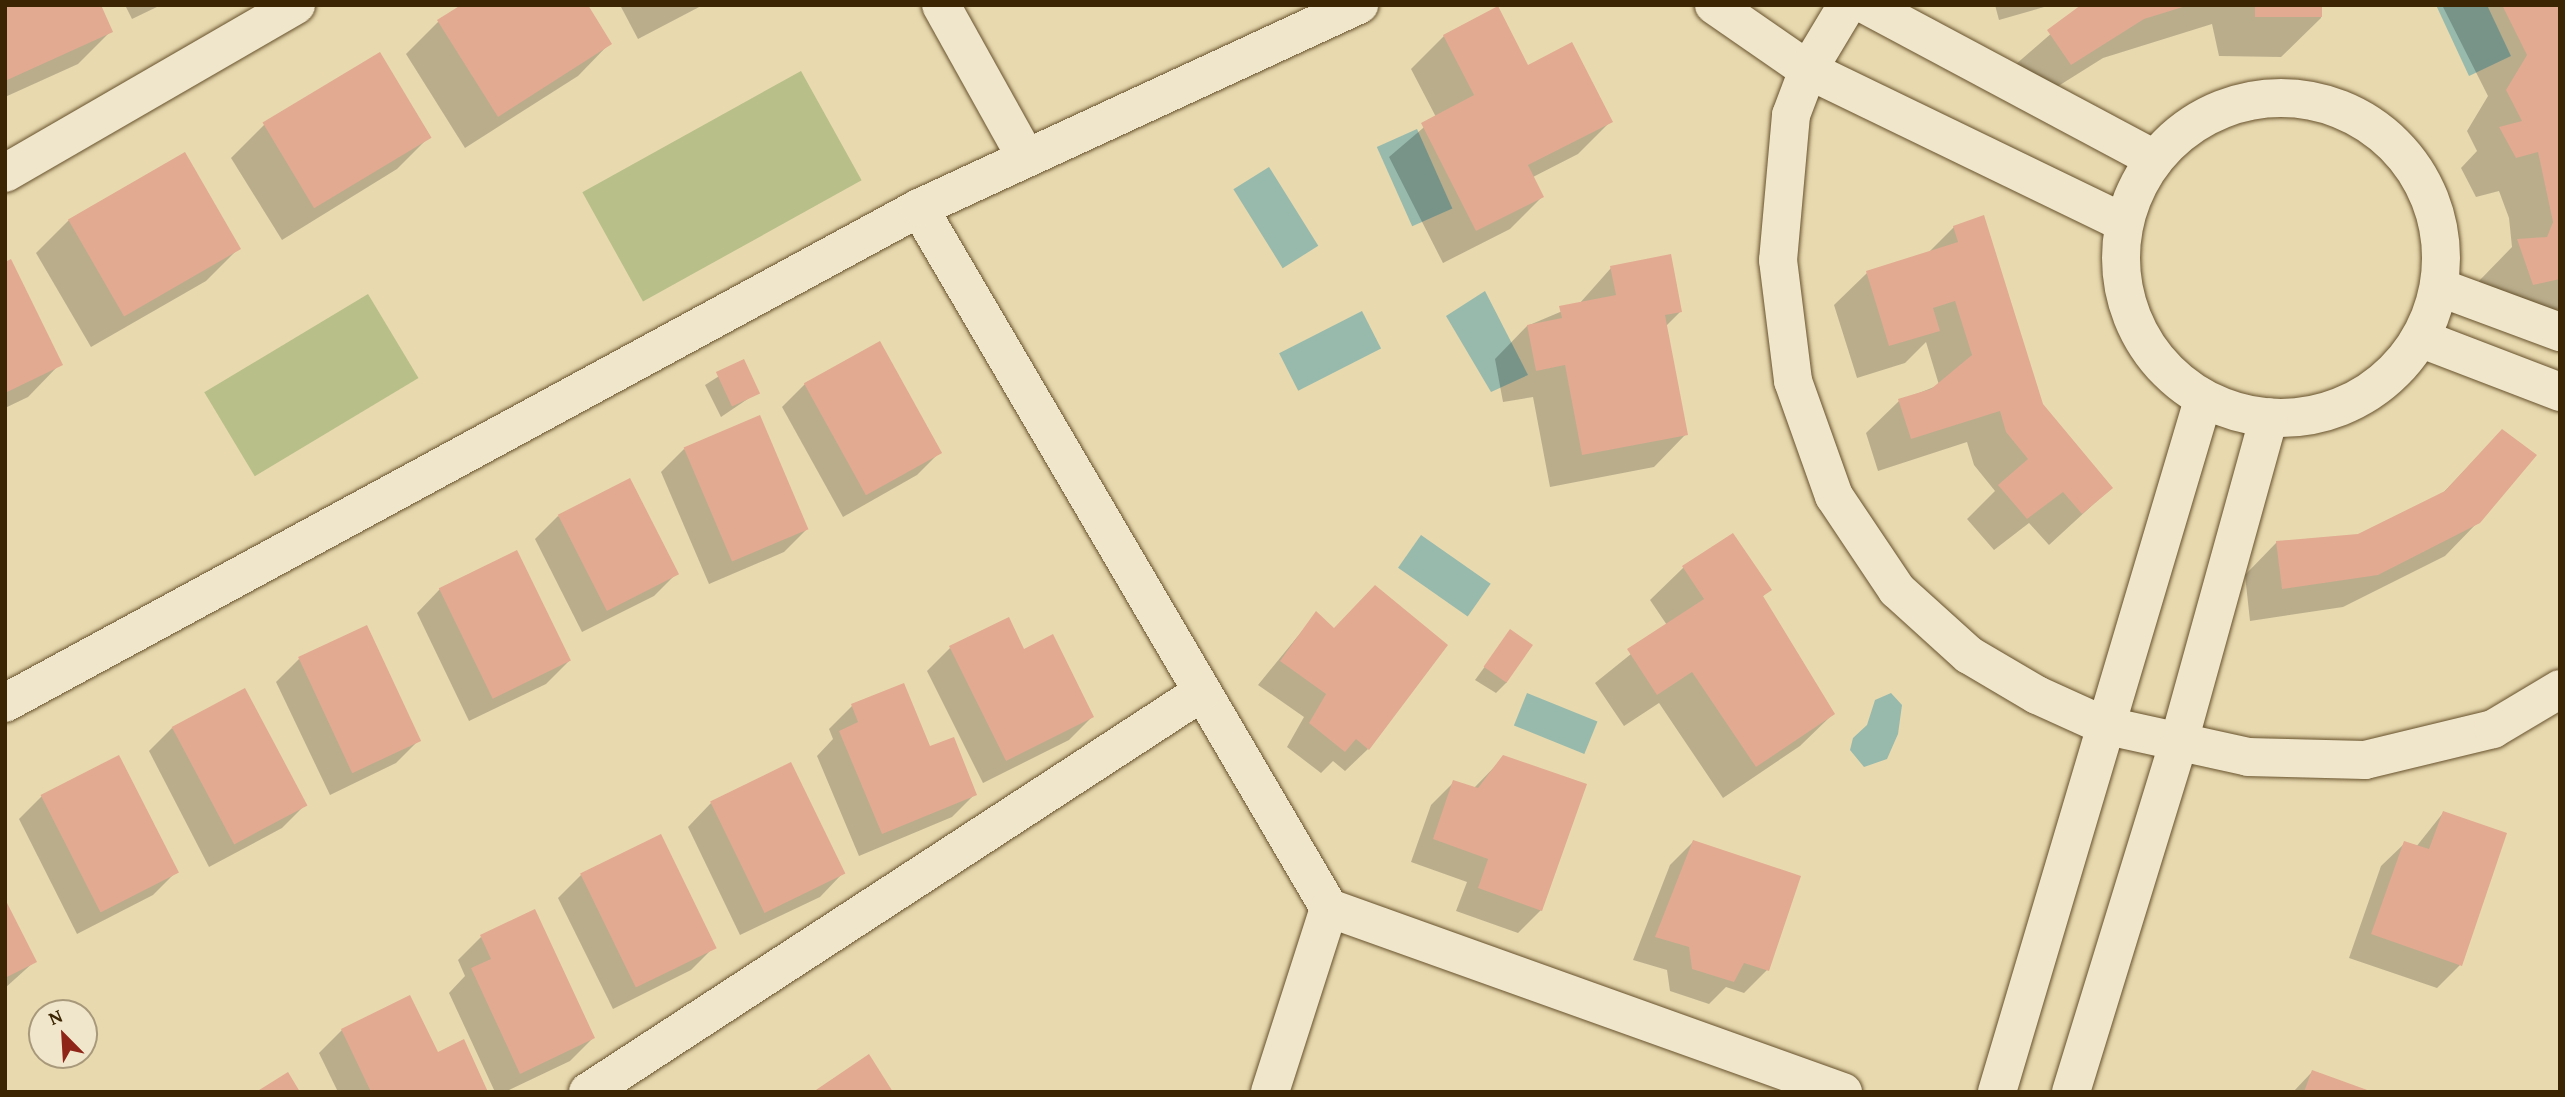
<!DOCTYPE html>
<style>
body{margin:0}
#map{position:relative;width:2565px;height:1097px;overflow:hidden;background:#e8d9af;font-family:"Gentium Book Plus",serif}
div>[style]{position:absolute}
.green>*{inset:0;background:#b8bf89;transform-origin:0 0}
.water>*{inset:0;background:#97baac;transform-origin:0 0}
.shadow>*{inset:0;background:#0003}
.building>*{inset:0;background:#e1aa91;transform-origin:0 0}
.roads{filter:drop-shadow(0 0 2px #67522d) drop-shadow(0 0 2px #67522d)}
.minor>*{height:38px;margin:-19px;padding:0 19px;transform-origin:19px;border-radius:19px;background:#f0e6cb}
.minor>.ring{margin:-19px;padding:0;box-sizing:content-box;background:none;border:38px solid #f0e6cb;border-radius:50%}
span{translate:-50% -50%;white-space:nowrap;text-align:center;line-height:1.15;-webkit-text-stroke:5px #f0e6cb;paint-order:stroke}
.frame{position:absolute;inset:0;border:7px solid #3c2502;pointer-events:none}
.north{position:absolute;left:28px;top:999px;width:70px;height:70px;box-sizing:border-box;background:#f0e6cb;border:2px solid #a8997b;border-radius:50%;rotate:336deg;font-size:19px;font-weight:700;line-height:28px;text-align:center;color:#3c2502}
.north::after{content:'';display:block;margin:auto;width:24px;height:32px;background:#8f2418;clip-path:polygon(50% 0,100% 100%,50% 72%,0 100%)}
</style>
<div id="map">
<div class="green">
<div style="left:801px;top:71px;width:125px;height:250px;rotate:61deg"></div>
<div style="left:368px;top:294px;width:98px;height:191px;rotate:59deg"></div>
</div>
<div class="water">
<div style="clip-path:polygon(2436px 5px,2487px 5px,2511px 56px,2469px 76px)"></div>
<div style="left:1417px;top:129px;width:87px;height:44px;rotate:66deg"></div>
<div style="left:1269px;top:167px;width:93px;height:42px;rotate:58deg"></div>
<div style="clip-path:polygon(1485px 291px,1528px 375px,1491px 392px,1446px 316px)"></div>
<div style="left:1362px;top:311px;width:42px;height:93px;rotate:63deg"></div>
<div style="left:1421px;top:535px;width:85px;height:40px;rotate:35deg"></div>
<div style="left:1527px;top:693px;width:76px;height:35px;rotate:22deg"></div>
<div style="clip-path:polygon(1891px 693px,1902px 705px,1898px 734px,1887px 759px,1864px 767px,1850px 750px,1853px 738px,1867px 725px,1875px 700px)"></div>
</div>
<div class="shadow">
<div style="clip-path:polygon(5px 5px,111px 31px,78px 64px,5px 97px)"></div>
<div style="clip-path:polygon(125px 5px,161px 5px,132px 19px)"></div>
<div style="clip-path:polygon(620px 5px,703px 5px,638px 39px)"></div>
<div style="clip-path:polygon(1995px 5px,2051px 5px,1999px 20px)"></div>
<div style="clip-path:polygon(2084px 5px,2320px 5px,2321px 18px,2281px 57px,2219px 56px,2212px 24px,2103px 58px,2031px 103px,2008px 71px)"></div>
<div style="clip-path:polygon(2442px 5px,2560px 5px,2560px 309px,2494px 324px,2479px 281px,2512px 247px,2509px 218px,2499px 191px,2476px 197px,2461px 168px,2477px 151px,2467px 131px,2488px 96px)"></div>
<div style="clip-path:polygon(438px 22px,610px 43px,578px 76px,465px 148px,406px 54px)"></div>
<div style="clip-path:polygon(1444px 36px,1527px 67px,1610px 122px,1578px 154px,1533px 177px,1542px 197px,1510px 229px,1443px 263px,1389px 157px,1436px 117px,1411px 69px)"></div>
<div style="clip-path:polygon(379px 54px,430px 136px,397px 169px,282px 240px,231px 158px,264px 125px)"></div>
<div style="clip-path:polygon(69px 220px,239px 248px,206px 281px,91px 347px,36px 253px)"></div>
<div style="clip-path:polygon(1954px 227px,2042px 405px,2111px 488px,2049px 545px,2029px 523px,1994px 550px,1967px 519px,1995px 491px,1974px 465px,1967px 442px,1878px 471px,1866px 433px,1899px 401px,1939px 385px,1926px 342px,1905px 363px,1857px 378px,1834px 305px,1867px 273px,1927px 254px)"></div>
<div style="clip-path:polygon(5px 264px,60px 364px,28px 397px,5px 408px)"></div>
<div style="clip-path:polygon(1611px 268px,1680px 312px,1666px 326px,1686px 434px,1654px 467px,1550px 487px,1533px 397px,1503px 402px,1495px 359px,1527px 326px,1579px 304px)"></div>
<div style="clip-path:polygon(879px 343px,940px 452px,917px 475px,843px 517px,782px 407px,805px 384px)"></div>
<div style="clip-path:polygon(743px 361px,758px 392px,721px 417px,705px 385px)"></div>
<div style="clip-path:polygon(2502px 431px,2478px 522px,2445px 556px,2343px 607px,2250px 621px,2245px 575px,2277px 542px,2359px 536px,2441px 495px)"></div>
<div style="clip-path:polygon(684px 449px,807px 529px,784px 552px,709px 584px,661px 472px)"></div>
<div style="clip-path:polygon(558px 516px,677px 573px,654px 596px,582px 632px,535px 539px)"></div>
<div style="clip-path:polygon(1733px 535px,1769px 590px,1762px 597px,1833px 714px,1800px 746px,1723px 798px,1659px 703px,1624px 726px,1595px 683px,1667px 625px,1650px 600px,1683px 568px)"></div>
<div style="clip-path:polygon(517px 552px,569px 661px,546px 684px,469px 721px,417px 613px,440px 589px)"></div>
<div style="clip-path:polygon(1316px 614px,1368px 749px,1345px 771px,1333px 761px,1321px 773px,1287px 747px,1304px 717px,1258px 685px)"></div>
<div style="clip-path:polygon(1511px 631px,1507px 682px,1496px 693px,1475px 680px)"></div>
<div style="clip-path:polygon(950px 648px,1092px 717px,1069px 740px,983px 783px,927px 671px)"></div>
<div style="clip-path:polygon(299px 659px,419px 740px,396px 763px,330px 795px,276px 682px)"></div>
<div style="clip-path:polygon(852px 706px,929px 749px,975px 794px,952px 817px,859px 856px,817px 756px,833px 739px,829px 729px)"></div>
<div style="clip-path:polygon(172px 728px,305px 805px,282px 828px,209px 867px,149px 751px)"></div>
<div style="clip-path:polygon(1504px 757px,1541px 910px,1518px 933px,1456px 911px,1467px 882px,1411px 862px,1431px 805px,1454px 782px,1474px 788px)"></div>
<div style="clip-path:polygon(42px 796px,176px 872px,153px 895px,77px 934px,19px 819px)"></div>
<div style="clip-path:polygon(711px 803px,843px 873px,820px 897px,740px 935px,688px 827px)"></div>
<div style="clip-path:polygon(2443px 813px,2460px 965px,2437px 988px,2349px 958px,2381px 866px,2405px 843px,2416px 847px)"></div>
<div style="clip-path:polygon(1693px 842px,1767px 970px,1744px 993px,1726px 987px,1709px 1004px,1670px 991px,1667px 970px,1633px 960px,1670px 865px)"></div>
<div style="clip-path:polygon(581px 875px,714px 947px,691px 970px,613px 1009px,558px 898px)"></div>
<div style="clip-path:polygon(5px 903px,35px 961px,5px 988px)"></div>
<div style="clip-path:polygon(481px 937px,593px 1038px,570px 1061px,505px 1092px,495px 1092px,449px 993px,465px 976px,458px 960px)"></div>
<div style="clip-path:polygon(342px 1030px,437px 1054px,486px 1092px,338px 1092px,319px 1053px)"></div>
<div style="clip-path:polygon(2312px 1072px,2366px 1092px,2293px 1092px)"></div>
</div>
<div class="building">
<div style="clip-path:polygon(5px 5px,101px 5px,113px 32px,5px 81px)"></div>
<div style="clip-path:polygon(461px 5px,588px 5px,612px 44px,498px 117px,437px 20px)"></div>
<div style="clip-path:polygon(2081px 5px,2186px 5px,2186px 6px,2144px 19px,2071px 65px,2047px 30px)"></div>
<div style="left:2255px;top:5px;width:67px;height:12px"></div>
<div style="clip-path:polygon(2502px 5px,2560px 5px,2560px 279px,2533px 285px,2517px 239px,2547px 237px,2553px 222px,2538px 152px,2516px 158px,2499px 127px,2522px 121px,2506px 90px,2527px 55px)"></div>
<div style="clip-path:polygon(1498px 6px,1528px 65px,1572px 42px,1613px 122px,1528px 165px,1544px 197px,1476px 231px,1421px 123px,1474px 95px,1443px 35px)"></div>
<div style="left:380px;top:52px;width:100px;height:137px;rotate:59deg"></div>
<div style="left:185px;top:152px;width:112px;height:135px;rotate:60deg"></div>
<div style="clip-path:polygon(1984px 215px,2043px 404px,2113px 488px,2082px 514px,2063px 492px,2027px 519px,1998px 485px,2028px 459px,2006px 432px,2000px 411px,1911px 439px,1898px 399px,1931px 389px,1972px 355px,1955px 301px,1933px 308px,1940px 331px,1889px 346px,1866px 271px,1958px 242px,1953px 226px)"></div>
<div style="clip-path:polygon(1671px 254px,1682px 312px,1665px 315px,1688px 435px,1582px 455px,1565px 365px,1536px 371px,1527px 325px,1562px 318px,1559px 306px,1616px 295px,1610px 266px)"></div>
<div style="clip-path:polygon(11px 259px,63px 365px,5px 393px,5px 262px)"></div>
<div style="left:880px;top:341px;width:128px;height:87px;rotate:61deg"></div>
<div style="left:744px;top:359px;width:38px;height:31px;rotate:65deg"></div>
<div style="left:760px;top:415px;width:124px;height:83px;rotate:67deg"></div>
<div style="clip-path:polygon(2502px 429px,2537px 455px,2480px 523px,2378px 575px,2282px 589px,2276px 541px,2358px 534px,2445px 491px)"></div>
<div style="left:630px;top:478px;width:108px;height:81px;rotate:63deg"></div>
<div style="clip-path:polygon(1733px 533px,1772px 590px,1763px 596px,1835px 714px,1756px 767px,1692px 672px,1657px 695px,1627px 649px,1704px 599px,1682px 566px)"></div>
<div style="left:517px;top:550px;width:123px;height:87px;rotate:64deg"></div>
<div style="clip-path:polygon(1375px 585px,1448px 645px,1369px 750px,1356px 739px,1345px 752px,1309px 723px,1326px 694px,1280px 661px,1316px 611px,1334px 628px)"></div>
<div style="clip-path:polygon(1009px 617px,1024px 649px,1053px 634px,1094px 717px,1006px 761px,949px 646px)"></div>
<div style="left:367px;top:625px;width:128px;height:76px;rotate:65deg"></div>
<div style="left:1510px;top:629px;width:28px;height:46px;rotate:35deg"></div>
<div style="clip-path:polygon(904px 683px,930px 746px,954px 737px,977px 795px,882px 834px,839px 731px,858px 722px,851px 704px)"></div>
<div style="left:245px;top:688px;width:133px;height:83px;rotate:62deg"></div>
<div style="left:119px;top:755px;width:132px;height:88px;rotate:63deg"></div>
<div style="clip-path:polygon(1503px 755px,1587px 784px,1542px 911px,1478px 888px,1488px 859px,1433px 839px,1453px 780px,1478px 788px)"></div>
<div style="left:791px;top:762px;width:124px;height:90px;rotate:64deg"></div>
<div style="clip-path:polygon(2443px 811px,2507px 833px,2462px 966px,2371px 934px,2404px 841px,2429px 849px)"></div>
<div style="left:661px;top:834px;width:127px;height:90px;rotate:64deg"></div>
<div style="clip-path:polygon(1693px 840px,1801px 876px,1769px 971px,1744px 963px,1734px 982px,1692px 969px,1689px 947px,1655px 937px)"></div>
<div style="clip-path:polygon(5px 899px,37px 962px,5px 978px)"></div>
<div style="clip-path:polygon(535px 909px,595px 1038px,520px 1074px,471px 968px,491px 959px,480px 935px)"></div>
<div style="clip-path:polygon(410px 995px,438px 1052px,464px 1039px,488px 1092px,371px 1092px,341px 1029px)"></div>
<div style="clip-path:polygon(869px 1054px,893px 1092px,813px 1092px)"></div>
<div style="clip-path:polygon(2312px 1070px,2370px 1091px,2370px 1092px,2304px 1092px)"></div>
<div style="clip-path:polygon(288px 1072px,300px 1092px,256px 1092px)"></div>
</div>
<div class="roads">
<div class="minor">
<div style="left:941px;top:5px;width:175px;rotate:60.9deg"></div>
<div style="left:1714px;top:5px;width:114px;rotate:34.7deg"></div>
<div style="left:1808px;top:70px;width:351px;rotate:25.8deg"></div>
<div style="left:1847px;top:5px;width:76px;rotate:121deg"></div>
<div style="left:1808px;top:70px;width:48px;rotate:110.7deg"></div>
<div style="left:1791px;top:115px;width:146px;rotate:95.1deg"></div>
<div style="left:1778px;top:260px;width:122px;rotate:82.9deg"></div>
<div style="left:1793px;top:381px;width:122px;rotate:70.4deg"></div>
<div style="left:1834px;top:496px;width:113px;rotate:56.2deg"></div>
<div style="left:1897px;top:590px;width:97px;rotate:42.1deg"></div>
<div style="left:1969px;top:655px;width:79px;rotate:30.5deg"></div>
<div style="left:2037px;top:695px;width:72px;rotate:24.4deg"></div>
<div style="left:2103px;top:725px;width:148px;rotate:12.4deg"></div>
<div style="left:2248px;top:757px;width:117px;rotate:1.5deg"></div>
<div style="left:2365px;top:760px;width:132px;rotate:-13.6deg"></div>
<div style="left:2493px;top:729px;width:78px;rotate:-30.8deg"></div>
<div style="left:1866px;top:5px;width:327px;rotate:28.1deg"></div>
<div class="ring" style="left:2121px;top:98px;width:282px;height:282px"></div>
<div style="left:5px;top:173px;width:336px;rotate:-30deg"></div>
<div style="left:919px;top:208px;width:811px;rotate:59.64deg"></div>
<div style="left:1329px;top:908px;width:546px;rotate:19.7deg"></div>
<div style="left:2441px;top:288px;width:127px;rotate:20.3deg"></div>
<div style="left:2422px;top:339px;width:148px;rotate:21deg"></div>
<div style="left:5px;top:703px;width:1039px;rotate:-28.44deg"></div>
<div style="left:919px;top:208px;width:485px;rotate:-24.8deg"></div>
<div style="left:588px;top:1092px;width:733px;rotate:-33.08deg"></div>
<div style="left:1270px;top:1092px;width:193px;rotate:-72.2deg"></div>
<div style="left:1997px;top:1092px;width:722px;rotate:-73.42deg"></div>
<div style="left:2071px;top:1092px;width:363px;rotate:-72.9deg"></div>
<div style="left:2178px;top:745px;width:340px;rotate:-74.5deg"></div>
</div>
</div>
<div class="frame"></div>
<div class="north">N</div>
</div>
